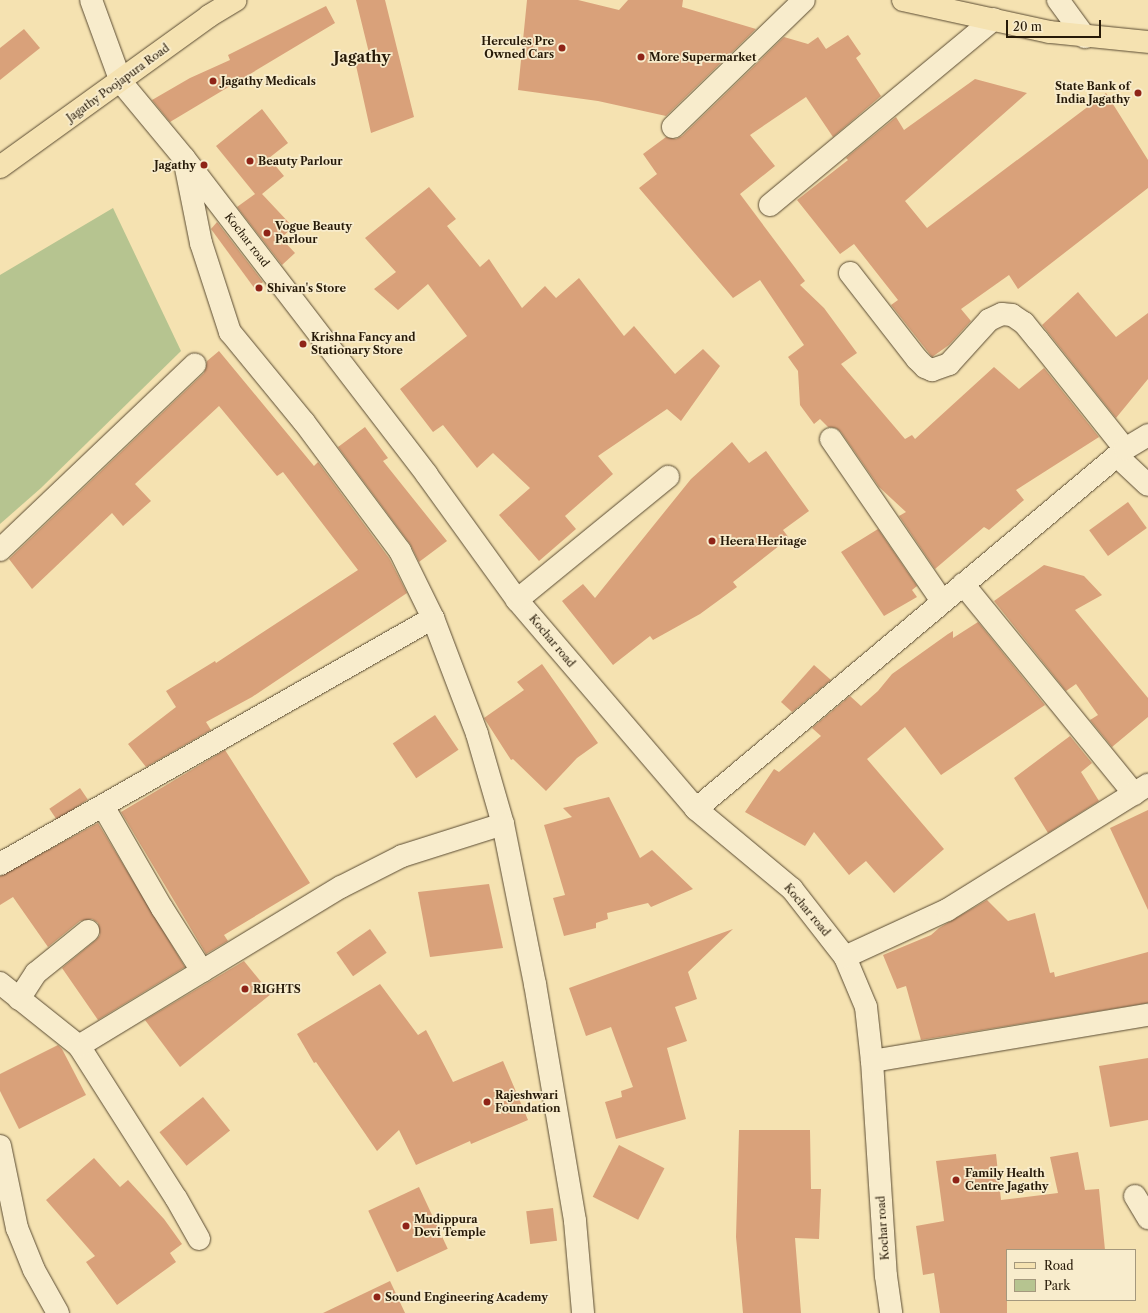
<!DOCTYPE html>
<style>
body{margin:0}
#map{position:relative;width:1148px;height:1313px;overflow:hidden;background:#f5e2b1;font-family:"Libre Caslon Text",serif}
div>[style]{position:absolute}
.green>*{inset:0;background:#b6c490}
.building>*{inset:0;background:#d9a17a;transform-origin:0 0}
.roads{filter:drop-shadow(0 0 1px #5a4b32) drop-shadow(0 0 1px #5a4b32)}
.minor>*{height:22px;margin:-11px;padding:0 11px;transform-origin:11px;border-radius:11px;background:#f8eccc}
.major>*{height:22px;margin:-11px;padding:0 11px;transform-origin:11px;border-radius:11px;background:#f5e2b1}
.dots>*{width:11px;height:11px;translate:-50% -50%;box-sizing:border-box;border:2px solid #f8eccc;border-radius:50%}
span{translate:-50% -50%;white-space:nowrap;text-align:center;line-height:1.15;-webkit-text-stroke:3.5px #f8eccc;paint-order:stroke}
.poi-label{font-size:11px;color:#261907;font-weight:700}
.right{translate:-100% -50%;text-align:right}
.left{translate:0 -50%;text-align:left}
.street-label{font-size:11px;color:#261907}
.district-label{font-size:15px;color:#261907;font-weight:700}
.legend{position:absolute;left:1006px;top:1249px;width:130px;height:52px;box-sizing:border-box;background:#f8eccc;border:1px solid #a4987d;margin:0;padding:5px 7px;list-style:none;font-size:12px;color:#261907}
.legend li{display:flex;align-items:center;gap:8px;height:20px}
.legend b{width:20px;border:1px solid #a4987d}
.scale{position:absolute;left:1006px;top:20px;width:95px;height:18px;box-sizing:border-box;border:2px solid #261907;border-top:0;padding-left:5px;font-size:12px;line-height:14px;white-space:nowrap;color:#261907;-webkit-text-stroke:3px #f8eccc;paint-order:stroke}
</style>
<div id="map">
<div class="green">
<div style="clip-path:polygon(113px 208px,181px 351px,41px 488px,0 524px,0 275px)"></div>
</div>
<div class="building">
<div style="clip-path:polygon(356px 0,385px 0,414px 117px,371px 133px,355px 61px,370px 57px)"></div>
<div style="clip-path:polygon(527px 0,578px 0,619px 10px,628px 0,683px 0,682px 7px,756px 29px,666px 116px,598px 101px,518px 90px)"></div>
<div style="clip-path:polygon(326px 6px,335px 23px,170px 122px,152px 100px,190px 78px,230px 60px,228px 55px)"></div>
<div style="clip-path:polygon(24px 29px,40px 48px,0 80px,0 48px)"></div>
<div style="clip-path:polygon(848px 35px,861px 54px,856px 58px,881px 96px,833px 137px,806px 97px,750px 135px,775px 166px,740px 194px,805px 281px,800px 285px,824px 308px,857px 353px,841px 364px,905px 439px,912px 435px,915px 439px,994px 367px,1019px 389px,1044px 368px,1099px 437px,1016px 490px,1024px 500px,989px 530px,984px 527px,935px 569px,899px 516px,906px 512px,879px 487px,841px 432px,836px 428px,828px 427px,820px 419px,814px 424px,800px 405px,798px 371px,788px 357px,804px 345px,760px 280px,733px 298px,639px 188px,657px 174px,643px 154px,666px 137px,676px 139px,682px 136px,784px 37px,808px 44px,818px 37px,826px 49px)"></div>
<div style="clip-path:polygon(975px 79px,1027px 93px,905px 201px,927px 228px,1106px 93px,1148px 160px,1148px 188px,1018px 289px,1009px 275px,961px 309px,971px 321px,949px 345px,932px 357px,891px 305px,898px 300px,854px 244px,840px 254px,797px 200px,848px 160px,846px 158px,896px 117px,904px 130px)"></div>
<div style="clip-path:polygon(262px 109px,288px 143px,269px 158px,284px 176px,262px 194px,293px 227px,281px 238px,295px 253px,282px 265px,237px 207px,255px 194px,216px 146px)"></div>
<div style="clip-path:polygon(429px 187px,456px 219px,447px 226px,480px 267px,489px 259px,522px 308px,545px 286px,556px 298px,579px 278px,624px 336px,634px 326px,675px 374px,703px 349px,720px 366px,681px 421px,667px 409px,598px 456px,613px 474px,565px 516px,576px 529px,539px 561px,499px 515px,530px 488px,493px 453px,477px 468px,443px 425px,433px 432px,400px 389px,467px 336px,428px 284px,398px 310px,374px 289px,396px 272px,365px 238px)"></div>
<div style="clip-path:polygon(217px 222px,263px 282px,255px 289px,211px 229px)"></div>
<div style="clip-path:polygon(1078px 292px,1116px 337px,1148px 313px,1148px 379px,1116px 418px,1042px 325px)"></div>
<div style="clip-path:polygon(219px 351px,314px 466px,318px 462px,389px 558px,407px 593px,252px 697px,206px 722px,211px 730px,146px 767px,128px 744px,176px 707px,166px 691px,215px 661px,216px 663px,358px 570px,283px 472px,277px 476px,219px 406px,135px 484px,151px 501px,123px 526px,112px 513px,32px 589px,9px 559px,204px 373px,207px 361px)"></div>
<div style="clip-path:polygon(365px 427px,388px 458px,383px 461px,447px 541px,419px 562px,410px 544px,338px 447px)"></div>
<div style="clip-path:polygon(732px 442px,749px 463px,766px 451px,809px 511px,783px 530px,789px 538px,733px 582px,737px 587px,700px 614px,653px 640px,650px 636px,613px 665px,562px 601px,583px 584px,595px 598px,691px 479px)"></div>
<div style="left:1128px;top:502px;width:32px;height:48px;rotate:54deg"></div>
<div style="clip-path:polygon(878px 529px,917px 586px,912px 590px,917px 597px,884px 616px,841px 552px)"></div>
<div style="clip-path:polygon(1044px 565px,1084px 576px,1102px 595px,1075px 610px,1148px 698px,1148px 717px,1112px 747px,1090px 720px,1098px 715px,1076px 684px,1066px 691px,994px 601px)"></div>
<div style="clip-path:polygon(978px 622px,1045px 705px,941px 775px,905px 727px,867px 759px,944px 849px,894px 893px,866px 861px,849px 875px,814px 832px,805px 846px,745px 812px,774px 769px,779px 772px,821px 736px,812px 728px,850px 696px,861px 706px,878px 691px,892px 674px,948px 634px,953px 631px,953px 638px)"></div>
<div style="clip-path:polygon(542px 664px,598px 743px,577px 758px,546px 791px,513px 759px,511px 760px,484px 718px,524px 690px,517px 682px)"></div>
<div style="clip-path:polygon(814px 665px,831px 680px,792px 712px,781px 702px)"></div>
<div style="left:435px;top:715px;width:42px;height:51px;rotate:56deg"></div>
<div style="clip-path:polygon(1070px 736px,1092px 763px,1081px 772px,1099px 801px,1048px 833px,1014px 778px)"></div>
<div style="clip-path:polygon(225px 750px,310px 883px,224px 935px,228px 941px,206px 954px,121px 812px)"></div>
<div style="left:80px;top:788px;width:14px;height:37px;rotate:56deg"></div>
<div style="clip-path:polygon(609px 797px,640px 858px,652px 850px,693px 889px,651px 907px,648px 903px,607px 913px,608px 919px,596px 923px,596px 928px,564px 936px,553px 898px,565px 895px,544px 825px,572px 817px,563px 808px)"></div>
<div style="clip-path:polygon(1148px 810px,1148px 910px,1110px 828px)"></div>
<div style="clip-path:polygon(98px 823px,185px 967px,98px 1020px,62px 968px,96px 940px,100px 935px,98px 923px,92px 919px,80px 921px,48px 947px,13px 897px,0 905px,0 876px)"></div>
<div style="clip-path:polygon(489px 884px,503px 948px,430px 957px,418px 892px)"></div>
<div style="clip-path:polygon(987px 900px,1008px 921px,1035px 913px,1050px 973px,1054px 972px,1055px 977px,1148px 952px,1148px 1003px,921px 1040px,906px 986px,897px 989px,883px 955px,931px 935px,939px 928px)"></div>
<div style="left:370px;top:929px;width:29px;height:41px;rotate:55deg"></div>
<div style="clip-path:polygon(733px 929px,688px 972px,697px 999px,675px 1007px,687px 1041px,667px 1048px,686px 1119px,616px 1139px,605px 1102px,622px 1097px,621px 1091px,633px 1087px,611px 1027px,586px 1036px,569px 988px)"></div>
<div style="clip-path:polygon(244px 961px,271px 994px,180px 1067px,145px 1020px)"></div>
<div style="clip-path:polygon(380px 984px,418px 1035px,426px 1030px,453px 1082px,503px 1061px,528px 1120px,471px 1144px,470px 1141px,416px 1165px,399px 1130px,377px 1151px,316px 1062px,314px 1063px,297px 1034px)"></div>
<div style="clip-path:polygon(58px 1045px,62px 1049px,86px 1095px,19px 1129px,0 1091px,0 1074px)"></div>
<div style="clip-path:polygon(1148px 1058px,1148px 1120px,1110px 1127px,1099px 1066px)"></div>
<div style="left:203px;top:1097px;width:43px;height:56px;rotate:51deg"></div>
<div style="clip-path:polygon(739px 1130px,810px 1130px,811px 1189px,821px 1189px,819px 1239px,795px 1238px,801px 1313px,743px 1313px,736px 1237px)"></div>
<div style="left:619px;top:1145px;width:51px;height:58px;rotate:27deg"></div>
<div style="clip-path:polygon(1078px 1152px,1085px 1190px,1099px 1189px,1105px 1250px,1007px 1250px,1007px 1313px,940px 1313px,934px 1273px,923px 1275px,916px 1226px,944px 1221px,936px 1161px,996px 1154px,1001px 1200px,1058px 1193px,1050px 1157px)"></div>
<div style="clip-path:polygon(94px 1158px,120px 1187px,128px 1180px,164px 1219px,182px 1244px,170px 1253px,176px 1262px,117px 1305px,86px 1262px,95px 1256px,46px 1200px)"></div>
<div style="left:419px;top:1187px;width:68px;height:56px;rotate:65deg"></div>
<div style="left:553px;top:1208px;width:33px;height:27px;rotate:83deg"></div>
<div style="clip-path:polygon(390px 1281px,405px 1313px,323px 1313px)"></div>
</div>
<div class="roads">
<div class="minor">
<div style="left:91px;top:0;width:87px;rotate:69.9deg"></div>
<div style="left:121px;top:82px;width:99px;rotate:50.3deg"></div>
<div style="left:184px;top:158px;width:399px;rotate:52.5deg"></div>
<div style="left:427px;top:475px;width:154px;rotate:54.2deg"></div>
<div style="left:517px;top:600px;width:275px;rotate:49.4deg"></div>
<div style="left:696px;top:809px;width:125px;rotate:39.8deg"></div>
<div style="left:792px;top:889px;width:86px;rotate:52.1deg"></div>
<div style="left:845px;top:957px;width:54px;rotate:67.2deg"></div>
<div style="left:866px;top:1007px;width:54px;rotate:83.7deg"></div>
<div style="left:872px;top:1061px;width:215px;rotate:86.3deg"></div>
<div style="left:886px;top:1276px;width:37px;rotate:82deg"></div>
<div style="left:1058px;top:0;width:46px;rotate:53.9deg"></div>
<div style="left:673px;top:127px;width:182px;rotate:-44.1deg"></div>
<div style="left:185px;top:163px;width:82px;rotate:78.7deg"></div>
<div style="left:201px;top:243px;width:94px;rotate:72deg"></div>
<div style="left:230px;top:332px;width:117px;rotate:50.6deg"></div>
<div style="left:304px;top:422px;width:161px;rotate:53.3deg"></div>
<div style="left:400px;top:551px;width:75px;rotate:63.8deg"></div>
<div style="left:433px;top:618px;width:124px;rotate:69.2deg"></div>
<div style="left:477px;top:734px;width:94px;rotate:73.9deg"></div>
<div style="left:503px;top:824px;width:163px;rotate:78.7deg"></div>
<div style="left:535px;top:984px;width:240px;rotate:80.4deg"></div>
<div style="left:575px;top:1221px;width:92px;rotate:85deg"></div>
<div style="left:770px;top:205px;width:291px;rotate:-39.7deg"></div>
<div style="left:850px;top:273px;width:109px;rotate:52.1deg"></div>
<div style="left:917px;top:359px;width:11px;rotate:45deg"></div>
<div style="left:925px;top:367px;width:8px;rotate:23deg"></div>
<div style="left:932px;top:370px;width:18px;rotate:-19deg"></div>
<div style="left:949px;top:364px;width:59px;rotate:-47.7deg"></div>
<div style="left:989px;top:320px;width:14px;rotate:-25deg"></div>
<div style="left:1002px;top:314px;width:10px;rotate:6deg"></div>
<div style="left:1012px;top:315px;width:14px;rotate:34deg"></div>
<div style="left:1024px;top:323px;width:22px;rotate:51deg"></div>
<div style="left:1038px;top:340px;width:139px;rotate:51.4deg"></div>
<div style="left:831px;top:439px;width:196px;rotate:55.6deg"></div>
<div style="left:1117px;top:456px;width:42px;rotate:43.1deg"></div>
<div style="left:0;top:550px;width:269px;rotate:-43.6deg"></div>
<div style="left:963px;top:584px;width:271px;rotate:50.8deg"></div>
<div style="left:517px;top:600px;width:195px;rotate:-39.2deg"></div>
<div style="left:103px;top:806px;width:118px;rotate:60deg"></div>
<div style="left:162px;top:908px;width:75px;rotate:57.6deg"></div>
<div style="left:696px;top:809px;width:560px;rotate:-40deg"></div>
<div style="left:1125px;top:449px;width:27px;rotate:-31deg"></div>
<div style="left:0;top:864px;width:498px;rotate:-29.6deg"></div>
<div style="left:845px;top:957px;width:112px;rotate:-24.7deg"></div>
<div style="left:947px;top:910px;width:237px;rotate:-31.9deg"></div>
<div style="left:0;top:983px;width:101px;rotate:38.6deg"></div>
<div style="left:79px;top:1046px;width:180px;rotate:57.5deg"></div>
<div style="left:176px;top:1198px;width:47px;rotate:60.7deg"></div>
<div style="left:19px;top:999px;width:31px;rotate:-57deg"></div>
<div style="left:36px;top:973px;width:67px;rotate:-38.9deg"></div>
<div style="left:79px;top:1046px;width:306px;rotate:-31.3deg"></div>
<div style="left:341px;top:887px;width:68px;rotate:-26.9deg"></div>
<div style="left:402px;top:856px;width:106px;rotate:-17.6deg"></div>
<div style="left:872px;top:1061px;width:280px;rotate:-9.5deg"></div>
<div style="left:0;top:1146px;width:84px;rotate:78.3deg"></div>
<div style="left:17px;top:1228px;width:45px;rotate:68deg"></div>
<div style="left:34px;top:1270px;width:49px;rotate:60.8deg"></div>
<div style="left:1135px;top:1196px;width:26px;rotate:59deg"></div>
</div>
<div class="major">
<div style="left:903px;top:0;width:150px;rotate:12.3deg"></div>
<div style="left:1050px;top:32px;width:99px;rotate:5.8deg"></div>
<div style="left:0;top:167px;width:258px;rotate:-35.8deg"></div>
<div style="left:209px;top:16px;width:31px;rotate:-31deg"></div>
</div>
</div>
<div class="dots">
<div style="left:562px;top:48px;background:#8f2418"></div>
<div style="left:641px;top:57px;background:#8f2418"></div>
<div style="left:213px;top:81px;background:#8f2418"></div>
<div style="left:1138px;top:93px;background:#8f2418"></div>
<div style="left:250px;top:161px;background:#8f2418"></div>
<div style="left:204px;top:165px;background:#8f2418"></div>
<div style="left:267px;top:233px;background:#8f2418"></div>
<div style="left:259px;top:288px;background:#8f2418"></div>
<div style="left:303px;top:344px;background:#8f2418"></div>
<div style="left:712px;top:541px;background:#8f2418"></div>
<div style="left:245px;top:989px;background:#8f2418"></div>
<div style="left:487px;top:1102px;background:#8f2418"></div>
<div style="left:956px;top:1180px;background:#8f2418"></div>
<div style="left:406px;top:1226px;background:#8f2418"></div>
<div style="left:377px;top:1297px;background:#8f2418"></div>
</div>
<div class="poi-label">
<span class="right" style="left:554px;top:48px">Hercules Pre<br>Owned Cars</span>
<span class="left" style="left:649px;top:57px">More Supermarket</span>
<span class="left" style="left:221px;top:81px">Jagathy Medicals</span>
<span class="right" style="left:1130px;top:93px">State Bank of<br>India Jagathy</span>
<span class="left" style="left:258px;top:161px">Beauty Parlour</span>
<span class="right" style="left:196px;top:165px">Jagathy</span>
<span class="left" style="left:275px;top:233px">Vogue Beauty<br>Parlour</span>
<span class="left" style="left:267px;top:288px">Shivan's Store</span>
<span class="left" style="left:311px;top:344px">Krishna Fancy and<br>Stationary Store</span>
<span class="left" style="left:720px;top:541px">Heera Heritage</span>
<span class="left" style="left:253px;top:989px">RIGHTS</span>
<span class="left" style="left:495px;top:1102px">Rajeshwari<br>Foundation</span>
<span class="left" style="left:965px;top:1180px">Family Health<br>Centre Jagathy</span>
<span class="left" style="left:414px;top:1226px">Mudippura<br>Devi Temple</span>
<span class="left" style="left:385px;top:1297px">Sound Engineering Academy</span>
</div>
<div class="street-label">
<span style="left:118px;top:83px;rotate:-36deg">Jagathy Poojapura Road</span>
<span style="left:247px;top:240px;rotate:52deg">Kochar road</span>
<span style="left:552px;top:641px;rotate:50deg">Kochar road</span>
<span style="left:807px;top:910px;rotate:50deg">Kochar road</span>
<span style="left:883px;top:1228px;rotate:-94deg">Kochar road</span>
</div>
<div class="district-label">
<span style="left:362px;top:57px">Jagathy</span>
</div>
<ul class="legend">
<li><b style="height:5px;background:#f5e2b1"></b>Road</li>
<li><b style="height:11px;background:#b6c490"></b>Park</li>
</ul>
<div class="scale">20 m</div>
</div>
